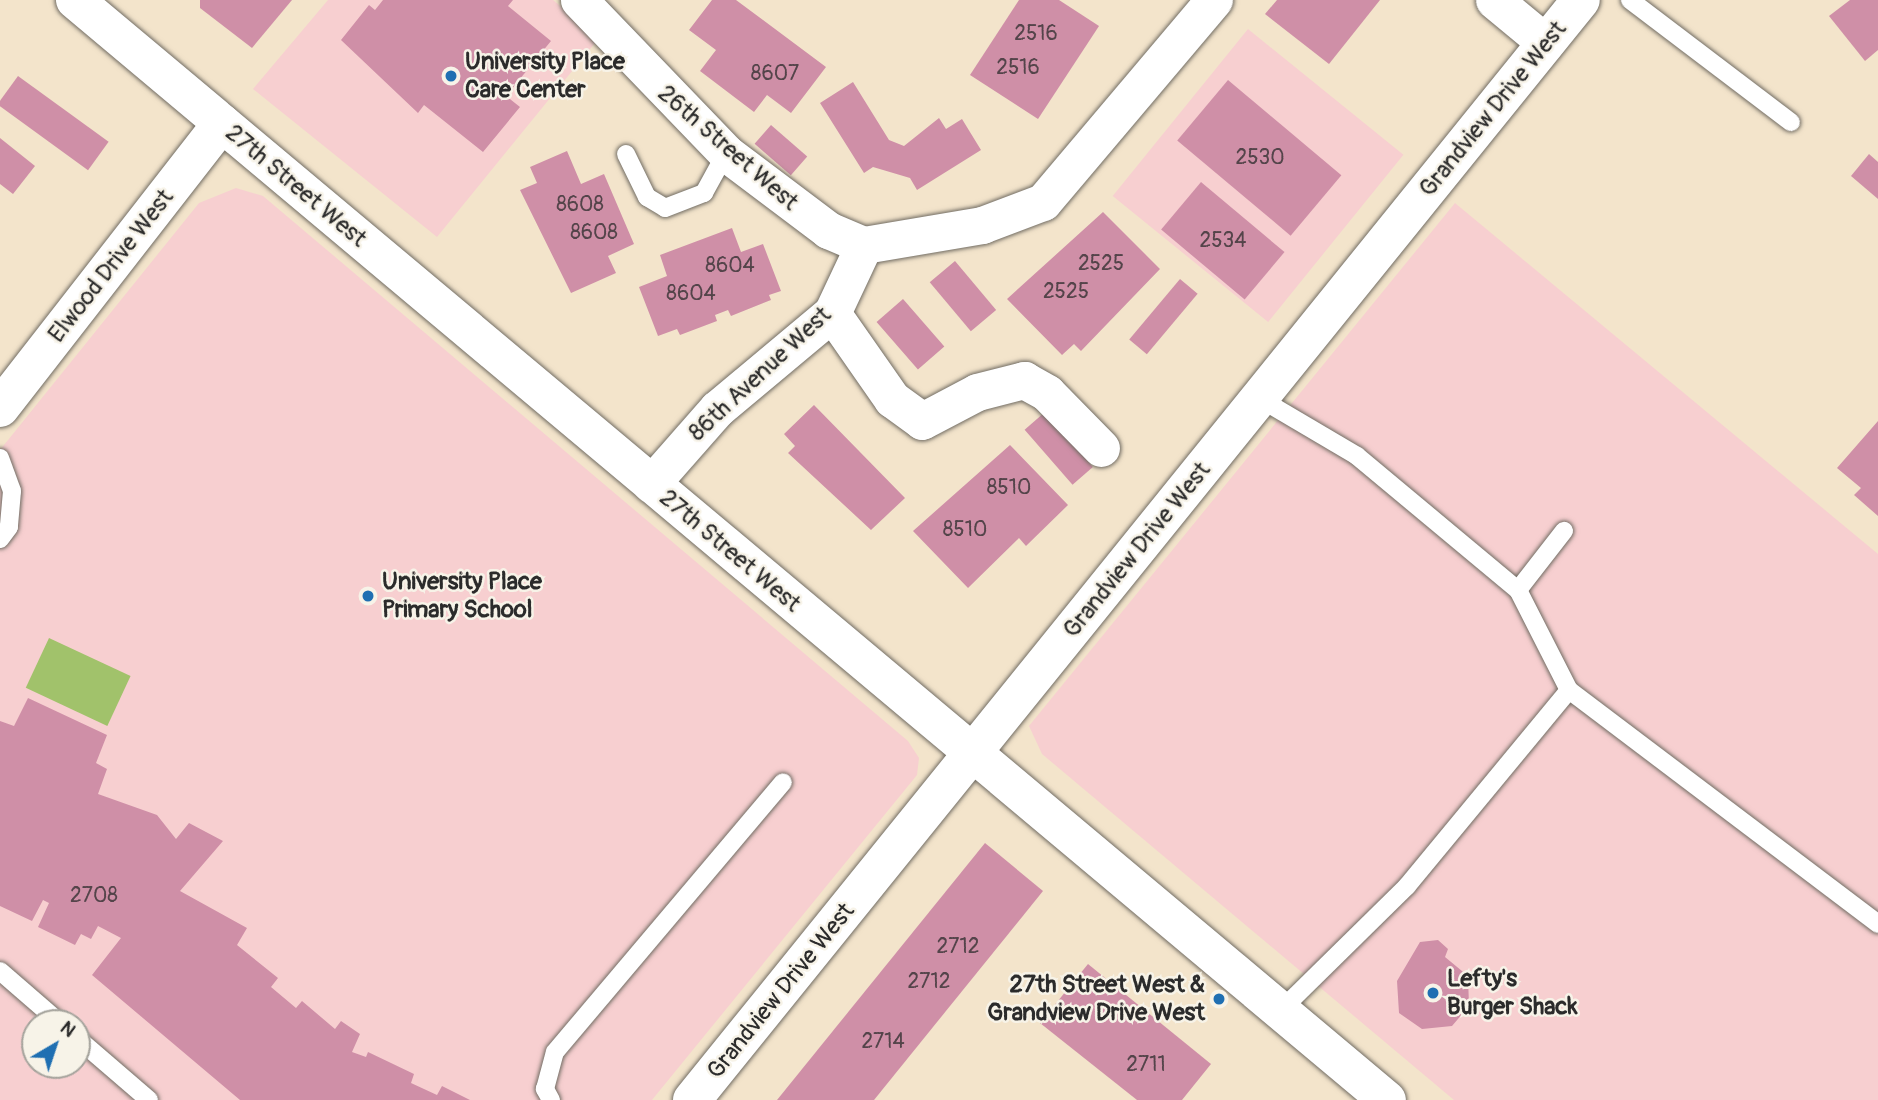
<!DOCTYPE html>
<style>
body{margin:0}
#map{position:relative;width:1878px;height:1100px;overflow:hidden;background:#f3e4cb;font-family:Pangolin,sans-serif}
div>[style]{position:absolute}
.built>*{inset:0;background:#f7cfd0;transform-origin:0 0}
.green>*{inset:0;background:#a1c26b;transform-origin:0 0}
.building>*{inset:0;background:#cf8fa7;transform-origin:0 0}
.roads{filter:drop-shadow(0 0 2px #716c63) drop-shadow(0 0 2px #716c63)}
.service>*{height:18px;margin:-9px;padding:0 9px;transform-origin:9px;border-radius:9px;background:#fff}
.minor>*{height:37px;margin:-18.5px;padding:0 18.5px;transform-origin:18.5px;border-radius:18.5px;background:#fff}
.tertiary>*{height:38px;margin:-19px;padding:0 19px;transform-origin:19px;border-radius:19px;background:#fff}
.dots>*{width:19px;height:19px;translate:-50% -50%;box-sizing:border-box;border:4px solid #f7f3e8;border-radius:50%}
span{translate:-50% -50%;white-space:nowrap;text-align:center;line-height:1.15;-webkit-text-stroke:5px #f7f3e8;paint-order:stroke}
.number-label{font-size:21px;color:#54444a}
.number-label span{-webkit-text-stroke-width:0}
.poi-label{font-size:24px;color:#2b2b2b;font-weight:700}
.left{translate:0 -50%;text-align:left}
.right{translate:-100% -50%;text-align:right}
.street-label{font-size:24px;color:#2b2b2b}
.north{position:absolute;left:21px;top:1009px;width:70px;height:70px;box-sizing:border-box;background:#f7f3e8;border:2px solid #a5a39c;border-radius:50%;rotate:39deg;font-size:19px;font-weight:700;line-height:28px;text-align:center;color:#2b2b2b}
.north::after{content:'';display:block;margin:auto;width:24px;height:32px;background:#1f6fb2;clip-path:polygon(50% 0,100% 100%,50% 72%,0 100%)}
</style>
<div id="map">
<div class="built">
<div style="clip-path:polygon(328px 0,553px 0,599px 38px,437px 237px,253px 89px)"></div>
<div style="left:1248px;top:29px;width:200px;height:215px;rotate:39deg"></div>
<div style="clip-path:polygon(evenodd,236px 188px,263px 196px,908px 741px,919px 758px,917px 775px,652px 1100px,0 1100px,0 450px,199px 203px,236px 188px,35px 1023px,77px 1023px,77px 1065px,35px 1065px,35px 1023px)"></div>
<div style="clip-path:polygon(1455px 203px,1878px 554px,1878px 1100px,1454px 1100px,1042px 754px,1029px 726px)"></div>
</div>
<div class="green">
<div style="left:49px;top:638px;width:90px;height:55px;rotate:25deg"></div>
</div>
<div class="building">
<div style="clip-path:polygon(200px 0,292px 0,252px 48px,200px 8px)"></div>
<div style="clip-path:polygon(383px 0,513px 0,508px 6px,551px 41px,506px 96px,520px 107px,483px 152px,424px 105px,418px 113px,341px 40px,369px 5px,375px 10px)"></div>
<div style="clip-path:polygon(712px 0,736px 0,826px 67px,791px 113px,767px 95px,754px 112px,700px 71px,716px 50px,689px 30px)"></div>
<div style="clip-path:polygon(1019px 0,1059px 0,1099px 26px,1038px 119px,970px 75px)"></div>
<div style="clip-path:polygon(1277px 0,1380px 0,1329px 64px,1265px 14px)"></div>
<div style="clip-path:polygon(1850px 0,1878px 0,1878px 50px,1865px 61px,1829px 16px)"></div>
<div style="left:18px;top:76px;width:112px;height:35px;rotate:36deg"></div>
<div style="left:1228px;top:80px;width:148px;height:79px;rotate:40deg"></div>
<div style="clip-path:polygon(853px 82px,889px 140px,904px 146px,939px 118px,946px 129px,962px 119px,981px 150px,917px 190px,910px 178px,873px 167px,864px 173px,820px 103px)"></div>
<div style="left:771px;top:125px;width:48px;height:25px;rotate:41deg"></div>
<div style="clip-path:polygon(0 138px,35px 166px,13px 194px,0 184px)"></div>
<div style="clip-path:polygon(567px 151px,581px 184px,604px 174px,634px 244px,608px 256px,616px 273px,571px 293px,520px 190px,537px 183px,530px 167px)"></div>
<div style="clip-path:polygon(1869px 154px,1878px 162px,1878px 199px,1851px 176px)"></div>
<div style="left:1201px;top:182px;width:109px;height:62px;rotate:40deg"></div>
<div style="clip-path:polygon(1103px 212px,1160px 269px,1081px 351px,1074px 344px,1062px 355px,1007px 299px)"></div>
<div style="clip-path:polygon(732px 228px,741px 252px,763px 244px,781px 291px,769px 295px,771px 300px,731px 316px,728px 310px,715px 315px,717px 321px,680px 335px,677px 329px,658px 336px,639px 287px,667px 276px,660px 255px)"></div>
<div style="left:955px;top:261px;width:64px;height:33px;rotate:50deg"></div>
<div style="left:1180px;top:279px;width:23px;height:79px;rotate:40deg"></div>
<div style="left:903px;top:299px;width:63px;height:35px;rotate:49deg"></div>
<div style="clip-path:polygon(814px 405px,905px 498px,871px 530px,788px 453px,795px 446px,784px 434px)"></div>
<div style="left:1045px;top:412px;width:73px;height:27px;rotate:49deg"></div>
<div style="clip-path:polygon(1878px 421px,1878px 516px,1854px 495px,1861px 488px,1837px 468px)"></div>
<div style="clip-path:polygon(1010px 445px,1068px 505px,1026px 546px,1019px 538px,968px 588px,913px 531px)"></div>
<div style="clip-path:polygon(28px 698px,107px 735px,96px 763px,107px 769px,98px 794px,157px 815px,176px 839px,189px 823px,223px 841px,180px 891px,247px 928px,237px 945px,278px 978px,271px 987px,296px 1008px,302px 1001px,335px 1029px,341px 1021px,360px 1034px,352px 1052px,366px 1057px,368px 1052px,414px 1074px,411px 1083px,437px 1095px,442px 1086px,470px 1100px,240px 1100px,92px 975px,121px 938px,98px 926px,91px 939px,81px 934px,75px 945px,38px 927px,49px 903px,43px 900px,32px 921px,0 906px,0 721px,14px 726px)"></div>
<div style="clip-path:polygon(985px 843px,1043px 891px,874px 1100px,777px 1100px)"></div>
<div style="clip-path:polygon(1438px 940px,1448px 949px,1445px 957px,1468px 976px,1469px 1006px,1452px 1026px,1422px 1029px,1399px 1013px,1397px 981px,1420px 942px)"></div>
<div style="clip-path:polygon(1088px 964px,1211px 1064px,1182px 1100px,1137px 1100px,1040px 1023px)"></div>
</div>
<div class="roads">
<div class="service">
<div style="left:1630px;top:0;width:202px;rotate:37.2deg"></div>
<div style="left:626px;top:154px;width:48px;rotate:64deg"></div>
<div style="left:647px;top:197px;width:21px;rotate:31deg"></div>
<div style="left:665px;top:208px;width:42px;rotate:-21deg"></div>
<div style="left:704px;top:193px;width:46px;rotate:-61.2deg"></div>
<div style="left:1259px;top:398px;width:114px;rotate:30.6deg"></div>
<div style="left:1357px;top:456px;width:209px;rotate:39.8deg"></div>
<div style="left:1518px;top:590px;width:112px;rotate:63deg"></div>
<div style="left:1569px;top:690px;width:388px;rotate:37.1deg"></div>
<div style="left:0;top:458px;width:35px;rotate:70deg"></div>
<div style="left:12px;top:491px;width:36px;rotate:95deg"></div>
<div style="left:9px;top:527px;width:15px;rotate:127deg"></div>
<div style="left:1518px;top:590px;width:75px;rotate:-52.1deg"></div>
<div style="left:0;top:971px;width:79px;rotate:40.9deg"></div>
<div style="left:1280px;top:1011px;width:178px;rotate:-44.5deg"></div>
<div style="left:1407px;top:886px;width:254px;rotate:-50.4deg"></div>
<div style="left:77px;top:1038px;width:95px;rotate:40.7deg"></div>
<div style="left:551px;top:1100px;width:13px;rotate:-119deg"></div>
<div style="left:545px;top:1089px;width:38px;rotate:-75deg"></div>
<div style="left:555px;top:1052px;width:353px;rotate:-49.8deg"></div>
</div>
<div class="minor">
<div style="left:579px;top:0;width:212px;rotate:46.1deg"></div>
<div style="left:726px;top:153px;width:128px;rotate:37deg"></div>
<div style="left:828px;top:230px;width:39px;rotate:23deg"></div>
<div style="left:1494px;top:0;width:67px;rotate:39.6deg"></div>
<div style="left:864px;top:245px;width:120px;rotate:-9.6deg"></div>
<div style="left:982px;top:225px;width:65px;rotate:-20.7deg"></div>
<div style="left:1043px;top:202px;width:265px;rotate:-49.8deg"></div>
<div style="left:832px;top:313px;width:105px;rotate:55.1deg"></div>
<div style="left:892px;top:399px;width:37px;rotate:36deg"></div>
<div style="left:922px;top:421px;width:62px;rotate:-27.8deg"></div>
<div style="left:977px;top:392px;width:49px;rotate:-14.3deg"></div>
<div style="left:1024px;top:380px;width:26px;rotate:29deg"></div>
<div style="left:1047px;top:393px;width:77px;rotate:45.5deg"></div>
<div style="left:651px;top:484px;width:100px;rotate:-48.7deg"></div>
<div style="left:717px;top:409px;width:150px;rotate:-39.9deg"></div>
<div style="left:832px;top:313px;width:75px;rotate:-64.8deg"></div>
</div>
<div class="tertiary">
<div style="left:75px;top:0;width:1712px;rotate:39.98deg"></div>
<div style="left:0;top:408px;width:361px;rotate:-52.1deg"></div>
<div style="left:692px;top:1100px;width:1414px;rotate:-51.06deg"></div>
</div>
</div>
<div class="dots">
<div style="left:451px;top:76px;background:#1f6fb2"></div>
<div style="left:368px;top:596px;background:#1f6fb2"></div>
<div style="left:1433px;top:993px;background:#1f6fb2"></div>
<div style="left:1219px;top:999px;background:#1f6fb2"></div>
</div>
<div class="number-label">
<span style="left:1036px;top:34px">2516</span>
<span style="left:1018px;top:68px">2516</span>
<span style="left:775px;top:74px">8607</span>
<span style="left:1260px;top:158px">2530</span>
<span style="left:580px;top:205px">8608</span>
<span style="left:594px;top:233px">8608</span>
<span style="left:1223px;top:241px">2534</span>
<span style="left:1101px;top:264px">2525</span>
<span style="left:730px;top:266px">8604</span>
<span style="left:1066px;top:292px">2525</span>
<span style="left:691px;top:294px">8604</span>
<span style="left:1009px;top:488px">8510</span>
<span style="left:965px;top:530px">8510</span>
<span style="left:94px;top:896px">2708</span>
<span style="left:958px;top:947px">2712</span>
<span style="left:929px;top:982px">2712</span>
<span style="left:883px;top:1042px">2714</span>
<span style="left:1146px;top:1065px">2711</span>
</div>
<div class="poi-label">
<span class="left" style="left:465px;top:76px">University Place<br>Care Center</span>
<span class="left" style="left:382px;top:596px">University Place<br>Primary School</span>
<span class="left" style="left:1447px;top:993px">Lefty's<br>Burger Shack</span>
<span class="right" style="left:1205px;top:999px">27th Street West &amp;<br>Grandview Drive West</span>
</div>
<div class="street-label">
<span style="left:1493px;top:109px;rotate:-51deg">Grandview Drive West</span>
<span style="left:728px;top:148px;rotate:41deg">26th Street West</span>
<span style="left:296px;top:186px;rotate:40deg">27th Street West</span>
<span style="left:111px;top:266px;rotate:-52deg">Elwood Drive West</span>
<span style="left:760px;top:374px;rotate:-43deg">86th Avenue West</span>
<span style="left:1137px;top:550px;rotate:-51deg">Grandview Drive West</span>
<span style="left:730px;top:551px;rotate:40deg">27th Street West</span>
<span style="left:781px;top:991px;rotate:-51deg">Grandview Drive West</span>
</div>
<div class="north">N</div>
</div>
